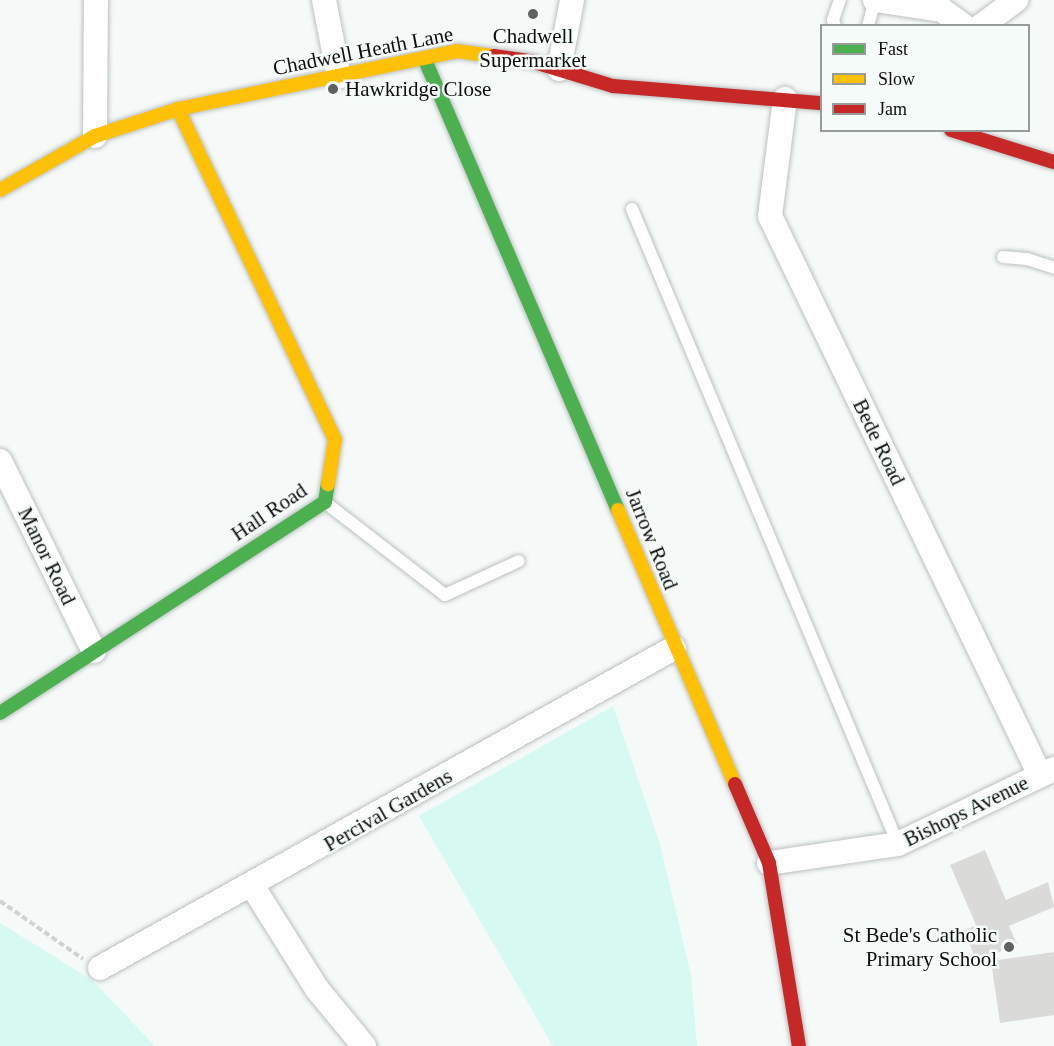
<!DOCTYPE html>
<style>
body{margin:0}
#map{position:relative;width:1054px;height:1046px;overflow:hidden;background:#f5faf8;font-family:Georgia,serif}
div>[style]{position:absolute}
.green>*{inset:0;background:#d6f9f2}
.building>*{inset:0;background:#dadad9}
.path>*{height:4px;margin-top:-2px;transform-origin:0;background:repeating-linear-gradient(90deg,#d1d2d2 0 6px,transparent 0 9px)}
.roads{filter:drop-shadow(0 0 2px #bcc0bf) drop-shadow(0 0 2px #bcc0bf)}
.lane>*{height:12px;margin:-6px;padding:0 6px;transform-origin:6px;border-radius:6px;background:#fefefe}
.street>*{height:24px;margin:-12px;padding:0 12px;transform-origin:12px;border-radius:12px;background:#fefefe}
.fast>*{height:14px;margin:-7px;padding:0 7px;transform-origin:7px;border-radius:7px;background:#4caf50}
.slow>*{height:14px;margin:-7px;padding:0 7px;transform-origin:7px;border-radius:7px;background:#ffc107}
.jam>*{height:14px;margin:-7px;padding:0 7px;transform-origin:7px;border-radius:7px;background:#c62828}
.dots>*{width:16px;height:16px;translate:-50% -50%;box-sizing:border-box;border:3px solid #f4fbf9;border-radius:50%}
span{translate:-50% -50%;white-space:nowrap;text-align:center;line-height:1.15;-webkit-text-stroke:5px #f4fbf9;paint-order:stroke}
.poi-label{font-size:21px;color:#0b0e0d}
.left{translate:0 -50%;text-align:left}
.right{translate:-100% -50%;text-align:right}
.street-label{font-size:21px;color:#0b0e0d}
.legend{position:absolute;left:820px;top:24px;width:210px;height:108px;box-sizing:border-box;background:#f4fbf9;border:2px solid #979c9b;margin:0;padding:8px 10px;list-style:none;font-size:18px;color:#0b0e0d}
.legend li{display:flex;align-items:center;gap:12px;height:30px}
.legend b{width:30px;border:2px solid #979c9b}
</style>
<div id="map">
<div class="green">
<div style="clip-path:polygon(613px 706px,660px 844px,691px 975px,697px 1046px,553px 1046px,419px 816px)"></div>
<div style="clip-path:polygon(0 923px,92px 980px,155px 1046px,0 1046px)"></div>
</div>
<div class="building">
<div style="clip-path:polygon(985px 850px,1006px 900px,1048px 882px,1054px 907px,1009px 926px,1017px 944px,977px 962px,964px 931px,976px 925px,950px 865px)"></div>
<div style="clip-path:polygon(1054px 952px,1054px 1015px,1000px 1023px,991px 961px)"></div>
</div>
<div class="path">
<div style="left:0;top:901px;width:101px;rotate:34.9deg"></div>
</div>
<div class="roads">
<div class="lane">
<div style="left:835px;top:26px;width:6px;rotate:-108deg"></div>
<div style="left:833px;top:20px;width:21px;rotate:-71deg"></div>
<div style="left:868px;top:26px;width:27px;rotate:-75deg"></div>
<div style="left:632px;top:209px;width:688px;rotate:67.27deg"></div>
<div style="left:1003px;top:257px;width:24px;rotate:5deg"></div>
<div style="left:1027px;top:259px;width:28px;rotate:18deg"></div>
<div style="left:326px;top:503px;width:150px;rotate:37.7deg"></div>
<div style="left:445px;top:595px;width:81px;rotate:-24.7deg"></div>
</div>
<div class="street">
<div style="left:324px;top:0;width:78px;rotate:79deg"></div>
<div style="left:875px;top:0;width:68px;rotate:8.5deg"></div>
<div style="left:942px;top:10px;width:27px;rotate:36deg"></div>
<div style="left:981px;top:26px;width:44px;rotate:-36.6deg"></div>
<div style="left:559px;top:69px;width:70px;rotate:-79.3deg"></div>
<div style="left:785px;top:99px;width:118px;rotate:97.3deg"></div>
<div style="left:770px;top:216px;width:621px;rotate:64.22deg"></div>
<div style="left:95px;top:136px;width:136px;rotate:-89.6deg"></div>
<div style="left:0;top:461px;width:212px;rotate:63.7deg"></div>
<div style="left:769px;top:863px;width:130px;rotate:-8.4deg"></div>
<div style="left:898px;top:844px;width:173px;rotate:-25.7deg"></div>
<div style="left:253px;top:887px;width:120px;rotate:57.9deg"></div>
<div style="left:317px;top:989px;width:74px;rotate:50.5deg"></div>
<div style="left:100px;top:968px;width:657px;rotate:-29.14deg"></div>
</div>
<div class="fast">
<div style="left:425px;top:60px;width:490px;rotate:66.8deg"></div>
<div style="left:0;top:713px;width:387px;rotate:-33deg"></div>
<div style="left:325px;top:502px;width:18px;rotate:-81deg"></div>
</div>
<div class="slow">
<div style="left:178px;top:109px;width:366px;rotate:64.6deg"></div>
<div style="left:335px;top:440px;width:45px;rotate:99deg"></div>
<div style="left:0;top:190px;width:109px;rotate:-29.6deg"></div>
<div style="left:95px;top:136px;width:87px;rotate:-18deg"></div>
<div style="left:178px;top:109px;width:285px;rotate:-11.7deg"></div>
<div style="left:457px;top:51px;width:37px;rotate:8deg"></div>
<div style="left:618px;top:510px;width:298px;rotate:66.9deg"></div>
</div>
<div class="jam">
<div style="left:494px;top:56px;width:37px;rotate:8deg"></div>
<div style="left:531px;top:61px;width:86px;rotate:17deg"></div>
<div style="left:613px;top:86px;width:210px;rotate:4.7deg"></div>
<div style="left:951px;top:130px;width:108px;rotate:17.3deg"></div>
<div style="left:735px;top:784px;width:86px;rotate:66.7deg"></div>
<div style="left:769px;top:863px;width:185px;rotate:80.7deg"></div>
</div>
</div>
<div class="dots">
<div style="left:533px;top:14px;background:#5d615f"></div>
<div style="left:333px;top:89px;background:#5d615f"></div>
<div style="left:1009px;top:947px;background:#5d615f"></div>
</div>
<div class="poi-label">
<span style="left:533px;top:48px">Chadwell<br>Supermarket</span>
<span class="left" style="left:345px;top:89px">Hawkridge Close</span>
<span class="right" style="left:997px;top:947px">St Bede's Catholic<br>Primary School</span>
</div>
<div class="street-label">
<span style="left:363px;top:51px;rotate:-11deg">Chadwell Heath Lane</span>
<span style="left:879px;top:442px;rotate:64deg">Bede Road</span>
<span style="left:269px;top:512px;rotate:-34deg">Hall Road</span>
<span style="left:652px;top:539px;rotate:68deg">Jarrow Road</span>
<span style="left:47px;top:556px;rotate:64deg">Manor Road</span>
<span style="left:388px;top:810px;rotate:-30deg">Percival Gardens</span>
<span style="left:966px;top:811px;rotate:-26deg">Bishops Avenue</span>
</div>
<ul class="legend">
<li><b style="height:8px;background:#4caf50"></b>Fast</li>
<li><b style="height:8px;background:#ffc107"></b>Slow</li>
<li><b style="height:8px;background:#c62828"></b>Jam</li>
</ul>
</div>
